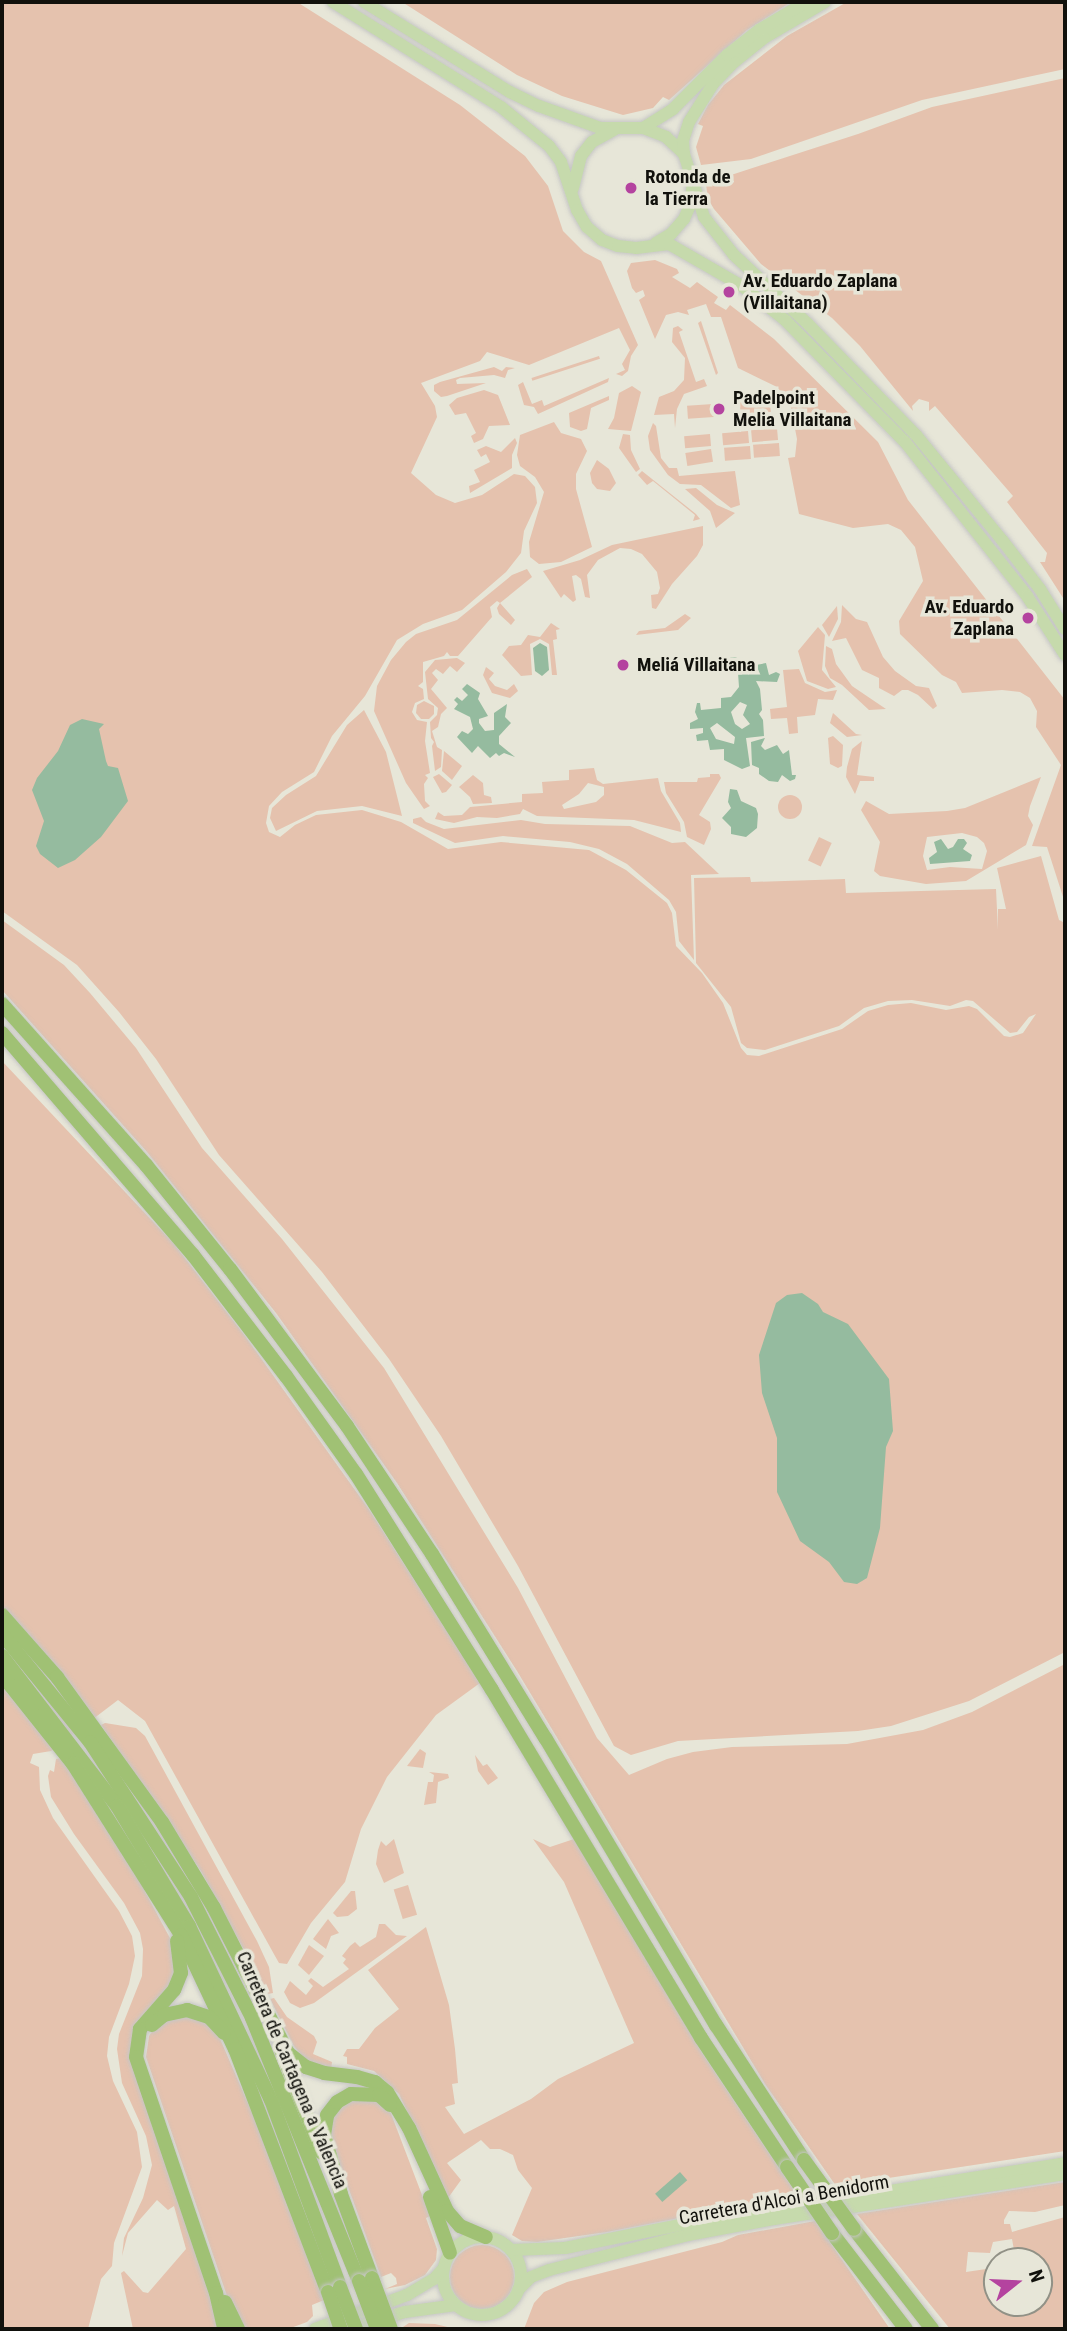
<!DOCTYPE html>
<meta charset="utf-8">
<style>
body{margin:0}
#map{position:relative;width:1067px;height:2331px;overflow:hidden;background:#e7e6d8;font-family:"Roboto Condensed",sans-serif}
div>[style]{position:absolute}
.green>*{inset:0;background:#e5c2ae;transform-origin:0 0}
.round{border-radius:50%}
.water>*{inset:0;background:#95bb9f;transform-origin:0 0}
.roads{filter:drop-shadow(0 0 2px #c6c6c5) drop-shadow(0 0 2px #c6c6c5)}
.major>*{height:12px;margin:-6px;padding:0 6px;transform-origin:6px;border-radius:6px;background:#c6daac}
.major>.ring{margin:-6px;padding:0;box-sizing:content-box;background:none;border:12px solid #c6daac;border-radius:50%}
.highway>*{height:14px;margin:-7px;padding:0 7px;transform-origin:7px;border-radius:7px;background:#a0c174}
.bridges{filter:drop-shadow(0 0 2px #c6c6c5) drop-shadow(0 0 2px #c6c6c5)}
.highway-bridge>*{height:14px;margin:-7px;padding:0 7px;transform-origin:7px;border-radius:7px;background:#a0c174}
.dots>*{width:19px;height:19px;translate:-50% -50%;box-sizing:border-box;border:4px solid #e7e6d8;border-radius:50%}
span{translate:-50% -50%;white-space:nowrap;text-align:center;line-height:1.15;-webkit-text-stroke:7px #e7e6d8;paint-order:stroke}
.poi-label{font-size:19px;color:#11110c;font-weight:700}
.left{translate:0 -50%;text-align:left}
.right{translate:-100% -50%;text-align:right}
.street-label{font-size:19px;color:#11110c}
.frame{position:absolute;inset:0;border:4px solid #11110c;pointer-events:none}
.north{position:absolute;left:983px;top:2247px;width:70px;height:70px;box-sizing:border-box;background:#e7e6d8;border:2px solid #919186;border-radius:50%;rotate:72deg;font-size:19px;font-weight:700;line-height:28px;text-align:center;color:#11110c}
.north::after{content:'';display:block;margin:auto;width:24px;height:32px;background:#b4439f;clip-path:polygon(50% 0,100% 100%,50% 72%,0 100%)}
</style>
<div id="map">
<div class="green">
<div style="clip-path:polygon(2px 2px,297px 2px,460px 105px,525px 156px,548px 186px,563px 231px,584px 252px,601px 261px,638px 345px,631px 356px,628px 371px,622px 376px,616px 374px,625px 370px,622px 364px,630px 350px,619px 328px,529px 365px,487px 352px,480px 361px,421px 383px,435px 406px,437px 417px,411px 473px,436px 495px,455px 503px,482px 495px,514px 474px,525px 476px,535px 487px,537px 503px,524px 531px,521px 553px,506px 572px,462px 610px,423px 624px,397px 640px,365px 696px,332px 736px,314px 772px,282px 792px,269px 806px,266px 823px,269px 832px,280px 837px,295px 825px,316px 815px,362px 810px,401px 822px,448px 849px,501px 842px,589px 850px,626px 870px,667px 903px,672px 913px,676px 946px,702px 973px,723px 1003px,741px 1048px,747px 1055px,759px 1056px,842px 1029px,868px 1011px,888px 1005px,911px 1003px,946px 1010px,969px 1006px,977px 1009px,1004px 1036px,1010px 1037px,1023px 1033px,1036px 1014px,1029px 1017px,1017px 1032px,1010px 1033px,973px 1001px,966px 1000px,950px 1006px,912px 1000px,888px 1001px,864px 1008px,839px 1026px,765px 1050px,747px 1048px,741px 1043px,731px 1007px,696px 963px,694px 878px,750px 877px,751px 882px,845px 879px,846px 893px,996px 889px,998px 930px,998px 909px,1006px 909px,997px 868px,1041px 856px,1059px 920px,1065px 923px,1065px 1652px,969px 1701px,891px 1726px,858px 1731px,678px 1741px,631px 1755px,614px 1746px,518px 1566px,441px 1436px,389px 1359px,322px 1272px,219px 1155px,156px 1059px,119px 1012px,77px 965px,2px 911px)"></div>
<div style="clip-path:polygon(402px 2px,791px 2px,747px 30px,669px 100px,663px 97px,653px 108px,623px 115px,562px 96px,517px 75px)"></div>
<div style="clip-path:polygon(847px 2px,1065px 2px,1065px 69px,922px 100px,751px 159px,701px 165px,696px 147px,703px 126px,698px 124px,708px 105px,724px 85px,787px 36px)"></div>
<div style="clip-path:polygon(1065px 78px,1065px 601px,1040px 562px,1045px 562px,1047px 553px,1007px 502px,1013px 496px,935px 406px,929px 411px,929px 402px,919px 399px,912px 406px,913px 411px,860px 346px,832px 318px,761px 264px,714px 209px,708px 199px,705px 177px,728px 176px,858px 134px,932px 107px)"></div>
<div style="clip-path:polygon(655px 260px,677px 269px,679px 273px,672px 277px,690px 288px,697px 282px,718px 297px,714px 303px,726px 310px,730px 305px,774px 339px,878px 442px,908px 500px,1065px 700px,1065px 903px,1047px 847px,1032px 846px,1061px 765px,1036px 727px,1037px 711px,1030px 698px,1020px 692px,1002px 690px,962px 693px,956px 682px,942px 675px,900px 634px,899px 621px,923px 581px,915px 547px,901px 530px,888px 524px,853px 528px,799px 514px,788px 458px,795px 457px,797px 439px,789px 398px,775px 386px,738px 368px,721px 317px,711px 317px,706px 304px,687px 310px,689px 315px,678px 312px,666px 315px,655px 339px,639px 300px,645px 296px,643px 290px,636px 293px,632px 288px,627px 271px,631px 263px)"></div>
<div style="clip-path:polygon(701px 321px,718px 373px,716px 375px,698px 323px)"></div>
<div style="clip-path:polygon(678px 326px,683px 330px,679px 332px,696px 382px,704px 379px,707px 386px,684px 394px,677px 409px,675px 428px,674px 414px,654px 415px,659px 397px,674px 391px,684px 380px,685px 358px,672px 342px,673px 328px)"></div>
<div style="left:599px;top:356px;width:3px;height:71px;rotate:72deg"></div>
<div style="clip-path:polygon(494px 367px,502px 371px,506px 367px,515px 368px,508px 370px,505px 378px,494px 375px,460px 378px,456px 380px,457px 384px,486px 383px,447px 396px,441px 397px,434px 391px,434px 385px,440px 382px)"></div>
<div style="clip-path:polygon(609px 378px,608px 382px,538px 414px,534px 407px,524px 405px,518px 385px,523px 382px,532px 404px,542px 400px,544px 406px)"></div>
<div style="clip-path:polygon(632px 386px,641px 392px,631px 431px,608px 429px,614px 418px,619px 393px)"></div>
<div style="clip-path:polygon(484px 390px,498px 395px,510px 425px,489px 426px,483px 439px,474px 443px,471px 436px,476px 433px,466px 413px,455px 415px,449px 405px,457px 398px)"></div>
<div style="clip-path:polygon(609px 396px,609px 400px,591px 408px,587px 429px,581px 431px,570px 427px,569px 413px)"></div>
<div style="left:769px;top:398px;width:14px;height:30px;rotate:82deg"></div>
<div style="left:713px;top:404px;width:13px;height:26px;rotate:86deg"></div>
<div style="clip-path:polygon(554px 422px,561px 433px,581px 439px,587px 451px,576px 474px,576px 489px,592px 547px,561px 562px,539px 564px,530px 557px,529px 542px,544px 492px,535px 477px,520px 466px,517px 455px,520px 435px)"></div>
<div style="clip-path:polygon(653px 423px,656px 426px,661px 458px,669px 468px,677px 468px,679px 476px,735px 471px,740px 505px,731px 508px,701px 485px,680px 484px,668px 475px,650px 450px,648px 436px)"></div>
<div style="left:777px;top:428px;width:12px;height:26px;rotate:85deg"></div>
<div style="left:748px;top:431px;width:12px;height:26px;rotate:85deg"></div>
<div style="clip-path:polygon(623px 434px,630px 435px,631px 450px,640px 469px,636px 472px,619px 448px)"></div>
<div style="left:710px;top:434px;width:12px;height:26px;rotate:85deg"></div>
<div style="clip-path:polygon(515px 438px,517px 443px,512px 455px,512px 468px,470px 493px,469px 486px,480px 482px,474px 470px,490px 462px,486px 454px,481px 457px,477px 450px,486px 446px,501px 452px)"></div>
<div style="left:779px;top:443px;width:13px;height:26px;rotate:86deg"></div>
<div style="left:750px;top:446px;width:13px;height:26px;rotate:86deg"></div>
<div style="left:711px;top:449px;width:13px;height:26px;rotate:81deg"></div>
<div style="clip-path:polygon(597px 460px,609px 469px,616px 483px,610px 491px,597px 489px,592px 483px,590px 473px)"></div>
<div style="clip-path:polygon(642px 471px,696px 514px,700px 519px,693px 521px,695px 515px,653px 481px,647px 485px,638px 475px)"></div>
<div style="clip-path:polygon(696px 488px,717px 505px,735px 513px,716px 528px,710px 511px,685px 489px)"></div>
<div style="clip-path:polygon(703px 526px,703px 545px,697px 556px,672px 584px,656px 609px,652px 608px,651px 595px,658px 594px,660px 588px,657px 572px,642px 554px,631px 549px,620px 548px,598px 560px,587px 575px,590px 598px,585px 597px,581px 579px,576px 575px,572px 576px,576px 600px,573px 602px,564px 594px,561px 598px,543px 571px,580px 560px,612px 545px)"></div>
<div style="clip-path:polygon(527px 569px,532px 577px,500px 603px,515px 620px,511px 625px,499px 614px,497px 608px,500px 603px,497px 601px,490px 607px,492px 617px,458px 656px,450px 656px,447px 652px,444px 656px,423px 662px,423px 682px,418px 686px,423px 689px,424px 699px,415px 703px,412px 712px,417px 720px,427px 722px,425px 741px,430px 773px,425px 775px,428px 778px,424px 784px,425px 801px,430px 806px,424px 809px,406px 783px,374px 711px,377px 686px,391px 660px,406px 642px,416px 634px,457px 620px,512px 575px)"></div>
<div style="clip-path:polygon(842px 605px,856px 619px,867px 622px,883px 657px,895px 671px,916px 686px,929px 688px,937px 706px,933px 709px,918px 695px,908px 690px,902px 690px,894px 696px,879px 688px,879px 678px,862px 670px,846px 638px,832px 641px,841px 622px)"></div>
<div style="clip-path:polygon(837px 606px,838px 619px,829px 637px,822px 625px)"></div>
<div style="clip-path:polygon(685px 614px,691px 618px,678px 630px,636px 635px,639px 631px,665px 628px)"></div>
<div style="clip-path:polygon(551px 623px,560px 629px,556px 630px,557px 639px,553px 640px,557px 675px,552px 675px,549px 644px,540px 639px,530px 644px,532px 675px,521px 676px,502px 655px,509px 646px,521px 645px,528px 635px,540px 637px)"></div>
<div style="clip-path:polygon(818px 627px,825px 635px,822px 670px,836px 687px,828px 689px,807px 681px,798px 651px)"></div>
<div style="clip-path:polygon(826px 646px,832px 649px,836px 664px,852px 686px,886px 709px,869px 710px,842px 685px,830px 678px,825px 666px)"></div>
<div style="clip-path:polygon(457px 658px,465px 663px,457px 672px,450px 666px,443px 674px,436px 669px,432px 673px,438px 680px,431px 689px,447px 708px,441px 714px,438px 727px,432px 731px,437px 747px,442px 750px,441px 767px,435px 771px,432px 746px,434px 742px,431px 738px,430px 722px,437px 715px,438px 708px,428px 699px,425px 672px,435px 660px)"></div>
<div style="clip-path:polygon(486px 667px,494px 673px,489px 679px,495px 686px,507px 690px,514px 684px,518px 691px,510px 698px,492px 693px,483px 675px)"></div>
<div style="clip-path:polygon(799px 669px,805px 683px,825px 692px,837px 690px,833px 700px,818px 699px,815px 715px,797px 717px,798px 733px,789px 734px,787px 718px,771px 719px,770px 709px,787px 707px,783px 670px)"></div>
<div style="clip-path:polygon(424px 701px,434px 706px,434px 714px,429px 719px,421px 719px,416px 713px,417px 705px)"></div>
<div style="clip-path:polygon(364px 710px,386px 752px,402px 816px,362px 806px,317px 811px,276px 831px,270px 818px,272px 808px,286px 795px,316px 776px,347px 725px)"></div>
<div style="clip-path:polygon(833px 713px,856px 734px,862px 735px,847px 737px,830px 723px)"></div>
<div style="clip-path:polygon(833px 736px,843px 745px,842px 766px,838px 768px,830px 764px,828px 738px)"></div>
<div style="clip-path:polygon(862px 741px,857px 775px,874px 777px,874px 781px,860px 781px,855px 794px,846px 777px,847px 767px,852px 749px)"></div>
<div style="clip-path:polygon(444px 751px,462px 766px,452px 780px,442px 771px)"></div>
<div style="clip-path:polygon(evenodd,594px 768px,597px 780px,603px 784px,658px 778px,661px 791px,680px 823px,681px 832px,634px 820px,537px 816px,523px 809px,520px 814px,497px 818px,477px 817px,454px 823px,435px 819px,438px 812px,444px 816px,462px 815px,470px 807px,522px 802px,522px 794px,543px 793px,542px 782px,569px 780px,569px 770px,594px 768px,588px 783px,604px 787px,604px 795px,596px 802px,564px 809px,562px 805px,579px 794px,588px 783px)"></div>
<div style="clip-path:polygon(439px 774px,452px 785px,446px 792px,442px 793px,433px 777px)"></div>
<div style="clip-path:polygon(710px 774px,719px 774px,721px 778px,699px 815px,710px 822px,711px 829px,704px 845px,687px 837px,684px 822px,666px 793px,664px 782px,697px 782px,698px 778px,710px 777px)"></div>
<div style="clip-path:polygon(473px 775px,483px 783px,484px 795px,491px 797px,492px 803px,473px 804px,470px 797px,459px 787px)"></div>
<div style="clip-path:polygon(evenodd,1041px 777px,1030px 806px,1028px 816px,1033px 825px,1026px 845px,966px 881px,926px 884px,880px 876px,874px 871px,880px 842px,861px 810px,866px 801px,889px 814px,947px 811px,965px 808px,1041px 777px,962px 833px,977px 837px,984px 843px,987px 851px,982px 869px,950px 867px,927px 870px,923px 856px,927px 837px,962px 833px)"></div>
<div class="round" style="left:778px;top:795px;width:24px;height:24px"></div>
<div style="clip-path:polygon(421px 817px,426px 822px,444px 829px,521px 820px,545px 824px,630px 826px,672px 843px,685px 842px,719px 874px,691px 875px,694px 960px,679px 941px,676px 912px,669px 900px,627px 864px,599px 849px,570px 842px,503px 836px,455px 843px,413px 823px,413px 819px)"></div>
<div style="left:819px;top:837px;width:14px;height:26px;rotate:25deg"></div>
<div style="clip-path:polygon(2px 920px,64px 965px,90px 993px,136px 1048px,202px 1148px,282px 1239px,384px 1368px,518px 1588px,597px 1738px,629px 1775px,667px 1759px,693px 1752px,732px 1747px,847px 1744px,923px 1730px,972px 1712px,1065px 1664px,1065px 2151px,836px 2186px,765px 2084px,517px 1671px,397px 1483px,276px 1313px,203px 1222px,147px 1152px,2px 990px)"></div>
<div style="clip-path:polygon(2px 1061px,174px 1244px,245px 1336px,370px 1511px,480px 1683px,436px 1715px,387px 1777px,361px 1829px,345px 1882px,311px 1923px,287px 1964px,279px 1963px,275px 1956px,145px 1721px,118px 1700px,51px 1751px,33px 1754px,30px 1763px,39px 1767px,40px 1790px,53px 1818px,119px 1911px,132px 1936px,135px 1956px,129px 1984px,109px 2037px,107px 2056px,113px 2081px,137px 2132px,142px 2167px,114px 2243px,112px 2266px,101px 2279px,88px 2329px,2px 2329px)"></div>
<div style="clip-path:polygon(105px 1723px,136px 1728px,145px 1736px,257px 1941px,269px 1967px,273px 1993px,268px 1994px,201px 1871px,101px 1725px)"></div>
<div style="clip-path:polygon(420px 1749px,426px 1753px,423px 1768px,407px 1766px)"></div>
<div style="clip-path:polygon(475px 1755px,483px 1766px,487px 1764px,498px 1778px,488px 1785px,478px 1771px)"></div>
<div style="clip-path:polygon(62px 1758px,128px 1860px,171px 1940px,176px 1958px,174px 1980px,136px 2026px,131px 2046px,220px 2329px,133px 2329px,121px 2273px,124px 2271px,143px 2292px,148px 2293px,186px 2249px,174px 2206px,168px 2210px,157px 2200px,128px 2233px,122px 2256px,124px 2238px,143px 2198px,152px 2165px,146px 2136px,122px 2083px,117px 2049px,119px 2034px,142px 1976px,143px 1949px,140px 1933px,124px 1903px,74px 1834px,51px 1797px,48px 1776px,50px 1770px,54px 1772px,56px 1759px)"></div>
<div style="clip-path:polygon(429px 1772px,448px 1774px,449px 1778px,438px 1782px,436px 1803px,424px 1805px,428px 1782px,433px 1782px,434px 1775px)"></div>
<div style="clip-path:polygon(394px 1839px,404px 1873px,384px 1883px,376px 1864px,378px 1850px,381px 1841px,386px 1846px)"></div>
<div style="clip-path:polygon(533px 1839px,550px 1847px,574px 1839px,702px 2053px,797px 2195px,607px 2232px,537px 2242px,522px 2241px,512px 2235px,532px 2188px,518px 2170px,513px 2155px,500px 2149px,490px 2149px,481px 2140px,447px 2163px,461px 2180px,448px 2198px,399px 2094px,374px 2071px,347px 2064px,347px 2057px,343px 2056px,347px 2049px,359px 2049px,375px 2028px,399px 2009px,368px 1970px,426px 1927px,449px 2005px,455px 2049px,458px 2083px,452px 2084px,455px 2104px,445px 2107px,464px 2134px,531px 2099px,558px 2079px,634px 2043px,564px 1882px)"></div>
<div style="left:408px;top:1885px;width:31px;height:15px;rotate:73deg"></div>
<div style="clip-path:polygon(351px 1891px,355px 1891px,357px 1909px,348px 1916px,337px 1917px,333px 1913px)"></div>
<div style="clip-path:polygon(328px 1919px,339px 1933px,331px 1936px,326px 1949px,313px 1939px)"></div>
<div style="clip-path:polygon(379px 1924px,385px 1924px,396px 1935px,407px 1936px,314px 2003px,300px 2008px,290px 2003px,284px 1992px,290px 1981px,306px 1995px,313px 1986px,308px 1981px,311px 1978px,323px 1987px,349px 1969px,343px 1963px,346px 1959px,342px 1956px,350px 1946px,355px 1942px,360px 1947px,376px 1937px)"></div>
<div style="clip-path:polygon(309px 1945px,324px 1956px,309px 1975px,298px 1965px)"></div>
<div style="clip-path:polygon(274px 1998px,287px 2017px,314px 2036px,317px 2042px,313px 2054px,332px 2062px,331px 2069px,306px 2061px,294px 2046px,270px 1999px)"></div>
<div style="clip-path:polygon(175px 2016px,200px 2018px,218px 2034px,259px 2129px,324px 2300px,312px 2305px,313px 2316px,307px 2322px,288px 2329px,245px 2329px,230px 2305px,146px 2057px,149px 2036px,156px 2026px)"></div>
<div style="clip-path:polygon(354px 2097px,381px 2101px,390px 2111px,430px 2216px,426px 2218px,437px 2249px,436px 2260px,425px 2275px,405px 2285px,385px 2289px,397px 2284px,396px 2278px,391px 2273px,381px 2277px,329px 2135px,334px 2111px)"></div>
<div style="clip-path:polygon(evenodd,1065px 2182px,1065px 2205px,1035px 2212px,1009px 2211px,1004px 2220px,1004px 2224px,1010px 2224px,1012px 2232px,1065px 2217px,1065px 2329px,950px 2329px,857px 2214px,1065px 2182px,1012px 2239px,1016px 2261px,1039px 2261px,1039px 2303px,997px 2303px,997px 2272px,993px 2268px,966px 2272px,968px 2252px,990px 2253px,993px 2242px,1012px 2239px)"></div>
<div style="clip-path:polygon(815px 2221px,890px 2329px,524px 2329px,534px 2303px,544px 2292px,567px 2282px,722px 2242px,738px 2235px)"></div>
<div class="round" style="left:450px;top:2245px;width:64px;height:64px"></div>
<div style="clip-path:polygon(409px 2323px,435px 2324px,456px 2329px,400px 2329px)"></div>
</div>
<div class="water">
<div style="clip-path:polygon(540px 643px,547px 647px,549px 670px,542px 676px,535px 671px,533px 648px)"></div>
<div style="clip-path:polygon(evenodd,736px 657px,746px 667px,766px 663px,769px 675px,776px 672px,780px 674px,777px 682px,756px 681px,760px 689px,762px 710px,759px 714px,763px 720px,764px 736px,746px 738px,750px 766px,742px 769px,724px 760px,724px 749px,710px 750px,708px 740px,697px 741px,696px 735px,703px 733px,703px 728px,690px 729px,690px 723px,698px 719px,695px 712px,697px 703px,700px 703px,701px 710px,721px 708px,721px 698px,731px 697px,739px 687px,738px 673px,728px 664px,718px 666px,717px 659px,736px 657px,740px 702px,747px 705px,743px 715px,750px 724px,742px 729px,735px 724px,731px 712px,740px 702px,736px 657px,717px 723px,735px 737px,734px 744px,716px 739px,710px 728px,717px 723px)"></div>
<div style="clip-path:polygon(467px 684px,480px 693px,478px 699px,488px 716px,479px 719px,479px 723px,485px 731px,494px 730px,494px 713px,507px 704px,505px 717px,511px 723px,499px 736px,499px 744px,515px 757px,504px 753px,499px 756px,496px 753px,490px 758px,478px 746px,472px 753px,457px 737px,462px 731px,468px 734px,473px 729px,470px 717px,454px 709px,458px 704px,454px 700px,457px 697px,462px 701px,468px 695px,462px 689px)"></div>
<div style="clip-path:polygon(82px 719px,104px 724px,99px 729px,106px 761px,108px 766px,118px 768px,128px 801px,101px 837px,75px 860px,58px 868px,40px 854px,36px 846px,44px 821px,32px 790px,37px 778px,58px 751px,70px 725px)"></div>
<div style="clip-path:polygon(765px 738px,761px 746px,765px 750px,777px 745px,783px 754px,789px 750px,792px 775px,796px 775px,795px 779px,790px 781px,782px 775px,778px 782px,769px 781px,759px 774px,759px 768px,752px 765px,751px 742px)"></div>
<div style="clip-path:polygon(730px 789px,737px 790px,741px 801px,756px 808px,758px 814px,757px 828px,746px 837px,731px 834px,731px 827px,722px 818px,731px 808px,728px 802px)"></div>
<div style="clip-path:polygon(941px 839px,948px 849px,953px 847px,958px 839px,964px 839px,967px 843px,963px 849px,972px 855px,970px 861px,930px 864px,929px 858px,937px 852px,934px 842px)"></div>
<div style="clip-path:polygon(802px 1293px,818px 1304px,823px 1312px,848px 1324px,889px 1379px,893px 1431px,886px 1447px,880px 1528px,867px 1578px,857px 1584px,844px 1582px,829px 1562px,800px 1541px,777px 1492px,777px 1438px,762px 1393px,759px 1355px,776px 1303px,787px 1295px)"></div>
<div style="left:680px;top:2172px;width:11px;height:33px;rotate:49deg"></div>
</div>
<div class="roads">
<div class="major">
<div style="left:333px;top:2px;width:198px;rotate:32deg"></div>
<div style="left:501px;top:107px;width:62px;rotate:39.1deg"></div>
<div style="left:549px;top:146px;width:20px;rotate:53deg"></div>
<div style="left:561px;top:162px;width:51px;rotate:71.6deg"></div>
<div style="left:577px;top:210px;width:20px;rotate:60deg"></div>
<div style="left:587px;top:227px;width:20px;rotate:41deg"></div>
<div style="left:602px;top:240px;width:17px;rotate:21deg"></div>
<div style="left:618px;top:246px;width:18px;rotate:6deg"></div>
<div style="left:636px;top:248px;width:33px;rotate:-7deg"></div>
<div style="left:669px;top:244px;width:84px;rotate:29.9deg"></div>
<div style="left:742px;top:286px;width:55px;rotate:38.3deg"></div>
<div style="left:785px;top:320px;width:171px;rotate:45.5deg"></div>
<div style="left:905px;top:442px;width:196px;rotate:51.6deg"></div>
<div style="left:1027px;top:596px;width:70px;rotate:57.2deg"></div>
<div style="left:364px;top:2px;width:172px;rotate:31.7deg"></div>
<div style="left:510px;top:92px;width:32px;rotate:26deg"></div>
<div style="left:539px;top:106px;width:65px;rotate:19.8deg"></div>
<div style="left:600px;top:128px;width:43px"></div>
<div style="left:643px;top:128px;width:25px;rotate:21deg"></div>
<div style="left:666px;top:137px;width:25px;rotate:43deg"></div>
<div style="left:825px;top:2px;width:71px;rotate:149.5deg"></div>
<div style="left:764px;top:38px;width:38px;rotate:141deg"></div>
<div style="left:734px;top:62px;width:30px;rotate:134deg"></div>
<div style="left:713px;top:84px;width:45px;rotate:122.3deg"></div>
<div style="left:689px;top:122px;width:20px;rotate:108deg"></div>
<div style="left:683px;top:141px;width:13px;rotate:86deg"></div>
<div style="left:684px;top:154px;width:66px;rotate:72.4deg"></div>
<div style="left:704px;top:217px;width:48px;rotate:51.7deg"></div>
<div style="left:734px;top:255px;width:101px;rotate:43deg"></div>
<div style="left:808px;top:324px;width:155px;rotate:45.8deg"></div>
<div style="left:916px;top:435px;width:136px;rotate:50.7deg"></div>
<div style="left:1002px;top:540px;width:62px;rotate:52.2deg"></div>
<div style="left:1040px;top:589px;width:47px;rotate:58deg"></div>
<div style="left:643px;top:128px;width:36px;rotate:-32deg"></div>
<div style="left:673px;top:109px;width:76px;rotate:-45deg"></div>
<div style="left:727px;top:55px;width:41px;rotate:-38deg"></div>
<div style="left:759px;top:30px;width:55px;rotate:-30.8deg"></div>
<div style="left:573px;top:188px;width:33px;rotate:-76deg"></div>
<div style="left:581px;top:156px;width:18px;rotate:-52deg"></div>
<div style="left:592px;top:142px;width:25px;rotate:-29deg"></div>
<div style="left:656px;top:243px;width:17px;rotate:-31deg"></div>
<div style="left:671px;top:234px;width:20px;rotate:-49deg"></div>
<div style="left:684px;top:219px;width:20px;rotate:-66deg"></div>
<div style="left:692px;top:201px;width:12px;rotate:-90deg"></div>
<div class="ring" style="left:443px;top:2237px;width:66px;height:66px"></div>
<div style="left:511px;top:2250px;width:54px;rotate:-2.1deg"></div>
<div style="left:565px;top:2248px;width:138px;rotate:-11.3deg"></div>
<div style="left:700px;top:2221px;width:370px;rotate:-9deg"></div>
<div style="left:518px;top:2290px;width:18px;rotate:-45deg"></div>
<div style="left:531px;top:2277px;width:19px;rotate:-21deg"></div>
<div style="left:549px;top:2270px;width:143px;rotate:-14.1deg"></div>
<div style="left:688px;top:2235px;width:87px;rotate:-10.5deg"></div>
<div style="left:774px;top:2219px;width:294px;rotate:-8.8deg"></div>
<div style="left:315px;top:2329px;width:98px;rotate:-20.3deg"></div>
<div style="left:407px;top:2295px;width:31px;rotate:-31deg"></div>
<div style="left:434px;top:2279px;width:15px;rotate:-48deg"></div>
<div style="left:349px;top:2329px;width:59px;rotate:-16.9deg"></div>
<div style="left:405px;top:2312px;width:51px;rotate:-7.8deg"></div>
</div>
<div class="highway">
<div style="left:2px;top:1004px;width:216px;rotate:48.2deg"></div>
<div style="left:146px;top:1165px;width:134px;rotate:51.1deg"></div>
<div style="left:230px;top:1269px;width:196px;rotate:53.3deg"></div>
<div style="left:347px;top:1426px;width:154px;rotate:56.4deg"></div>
<div style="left:432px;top:1554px;width:217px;rotate:58.4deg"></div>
<div style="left:546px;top:1739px;width:333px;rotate:59.3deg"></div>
<div style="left:716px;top:2025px;width:161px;rotate:56.9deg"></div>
<div style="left:2px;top:1033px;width:293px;rotate:49.3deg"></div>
<div style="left:193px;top:1255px;width:153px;rotate:52.5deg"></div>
<div style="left:286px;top:1376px;width:120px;rotate:54.5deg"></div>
<div style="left:356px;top:1474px;width:255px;rotate:57.8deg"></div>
<div style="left:492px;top:1690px;width:406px;rotate:59deg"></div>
<div style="left:701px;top:2038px;width:155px;rotate:56.3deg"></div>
<div style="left:2px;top:1615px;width:83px;rotate:48.4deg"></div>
<div style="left:57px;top:1677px;width:179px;rotate:54.1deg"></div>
<div style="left:162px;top:1822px;width:100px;rotate:58.8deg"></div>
<div style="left:214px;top:1908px;width:163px;rotate:63deg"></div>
<div style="left:288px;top:2053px;width:23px;rotate:38deg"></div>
<div style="left:306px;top:2067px;width:19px;rotate:18deg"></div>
<div style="left:324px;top:2073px;width:33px;rotate:7deg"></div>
<div style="left:357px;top:2077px;width:19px;rotate:16deg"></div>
<div style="left:375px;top:2082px;width:16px;rotate:40deg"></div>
<div style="left:387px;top:2092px;width:42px;rotate:58.6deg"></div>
<div style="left:409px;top:2128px;width:91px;rotate:65.4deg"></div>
<div style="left:447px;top:2211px;width:20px;rotate:49deg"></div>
<div style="left:460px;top:2226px;width:28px;rotate:23deg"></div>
<div style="left:2px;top:1634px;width:139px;rotate:50.8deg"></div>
<div style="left:90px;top:1742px;width:185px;rotate:56.9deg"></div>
<div style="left:191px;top:1897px;width:136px;rotate:63.2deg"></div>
<div style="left:252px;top:2018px;width:284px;rotate:67.9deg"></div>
<div style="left:2px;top:1656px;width:189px;rotate:52.5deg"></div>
<div style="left:117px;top:1806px;width:140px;rotate:59deg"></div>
<div style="left:189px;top:1926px;width:192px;rotate:64.8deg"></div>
<div style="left:271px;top:2100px;width:199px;rotate:69.7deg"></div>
<div style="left:2px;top:1675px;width:114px;rotate:51.4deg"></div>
<div style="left:73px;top:1764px;width:202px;rotate:57.7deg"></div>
<div style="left:181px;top:1935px;width:126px;rotate:64.7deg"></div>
<div style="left:235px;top:2049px;width:260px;rotate:69.1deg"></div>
<div style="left:177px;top:1941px;width:32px;rotate:83deg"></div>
<div style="left:181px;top:1973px;width:18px;rotate:112deg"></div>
<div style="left:174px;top:1990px;width:52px;rotate:131.1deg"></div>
<div style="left:140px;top:2029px;width:28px;rotate:98deg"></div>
<div style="left:136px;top:2057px;width:249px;rotate:71.3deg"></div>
<div style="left:216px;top:2293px;width:37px;rotate:77deg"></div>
<div style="left:152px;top:2025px;width:16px;rotate:-40deg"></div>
<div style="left:164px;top:2015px;width:24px;rotate:-12deg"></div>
<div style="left:187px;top:2010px;width:23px;rotate:18deg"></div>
<div style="left:209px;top:2017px;width:22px;rotate:47deg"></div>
<div style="left:280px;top:2047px;width:113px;rotate:68.7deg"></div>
<div style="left:430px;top:2197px;width:59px;rotate:70.3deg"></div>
<div style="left:854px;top:2229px;width:127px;rotate:52deg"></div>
<div style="left:832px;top:2233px;width:121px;rotate:52.4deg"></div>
<div style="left:372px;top:2278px;width:90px;rotate:-110.3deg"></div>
<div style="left:341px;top:2194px;width:61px;rotate:-106.1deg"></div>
<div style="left:324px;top:2135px;width:20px;rotate:-81deg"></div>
<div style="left:327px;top:2115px;width:16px;rotate:-52deg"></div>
<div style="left:337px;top:2102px;width:16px;rotate:-30deg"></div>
<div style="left:351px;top:2094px;width:28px;rotate:2deg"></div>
<div style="left:379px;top:2095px;width:15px;rotate:42deg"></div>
<div style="left:225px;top:2302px;width:30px;rotate:64deg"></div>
</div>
</div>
<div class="bridges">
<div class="highway-bridge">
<div style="left:804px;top:2160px;width:85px;rotate:54.1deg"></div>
<div style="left:787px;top:2167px;width:80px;rotate:55.7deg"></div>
<div style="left:372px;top:2278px;width:54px;rotate:69.6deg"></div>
<div style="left:359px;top:2281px;width:51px;rotate:69.4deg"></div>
<div style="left:340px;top:2287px;width:45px;rotate:69.1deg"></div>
<div style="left:328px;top:2292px;width:39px;rotate:71deg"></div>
</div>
</div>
<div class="dots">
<div style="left:631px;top:188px;background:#b4439f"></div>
<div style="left:729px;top:292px;background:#b4439f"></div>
<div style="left:719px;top:409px;background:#b4439f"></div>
<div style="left:1028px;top:618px;background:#b4439f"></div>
<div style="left:623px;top:665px;background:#b4439f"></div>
</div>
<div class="poi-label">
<span class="left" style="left:645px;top:188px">Rotonda de<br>la Tierra</span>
<span class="left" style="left:743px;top:292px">Av. Eduardo Zaplana<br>(Villaitana)</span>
<span class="left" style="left:733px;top:409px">Padelpoint<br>Melia Villaitana</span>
<span class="right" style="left:1014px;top:618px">Av. Eduardo<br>Zaplana</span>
<span class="left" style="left:637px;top:665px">Meliá Villaitana</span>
</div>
<div class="street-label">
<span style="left:292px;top:2070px;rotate:67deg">Carretera de Cartagena a Valencia</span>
<span style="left:784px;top:2200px;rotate:-10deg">Carretera d'Alcoi a Benidorm</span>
</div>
<div class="frame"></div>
<div class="north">N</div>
</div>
